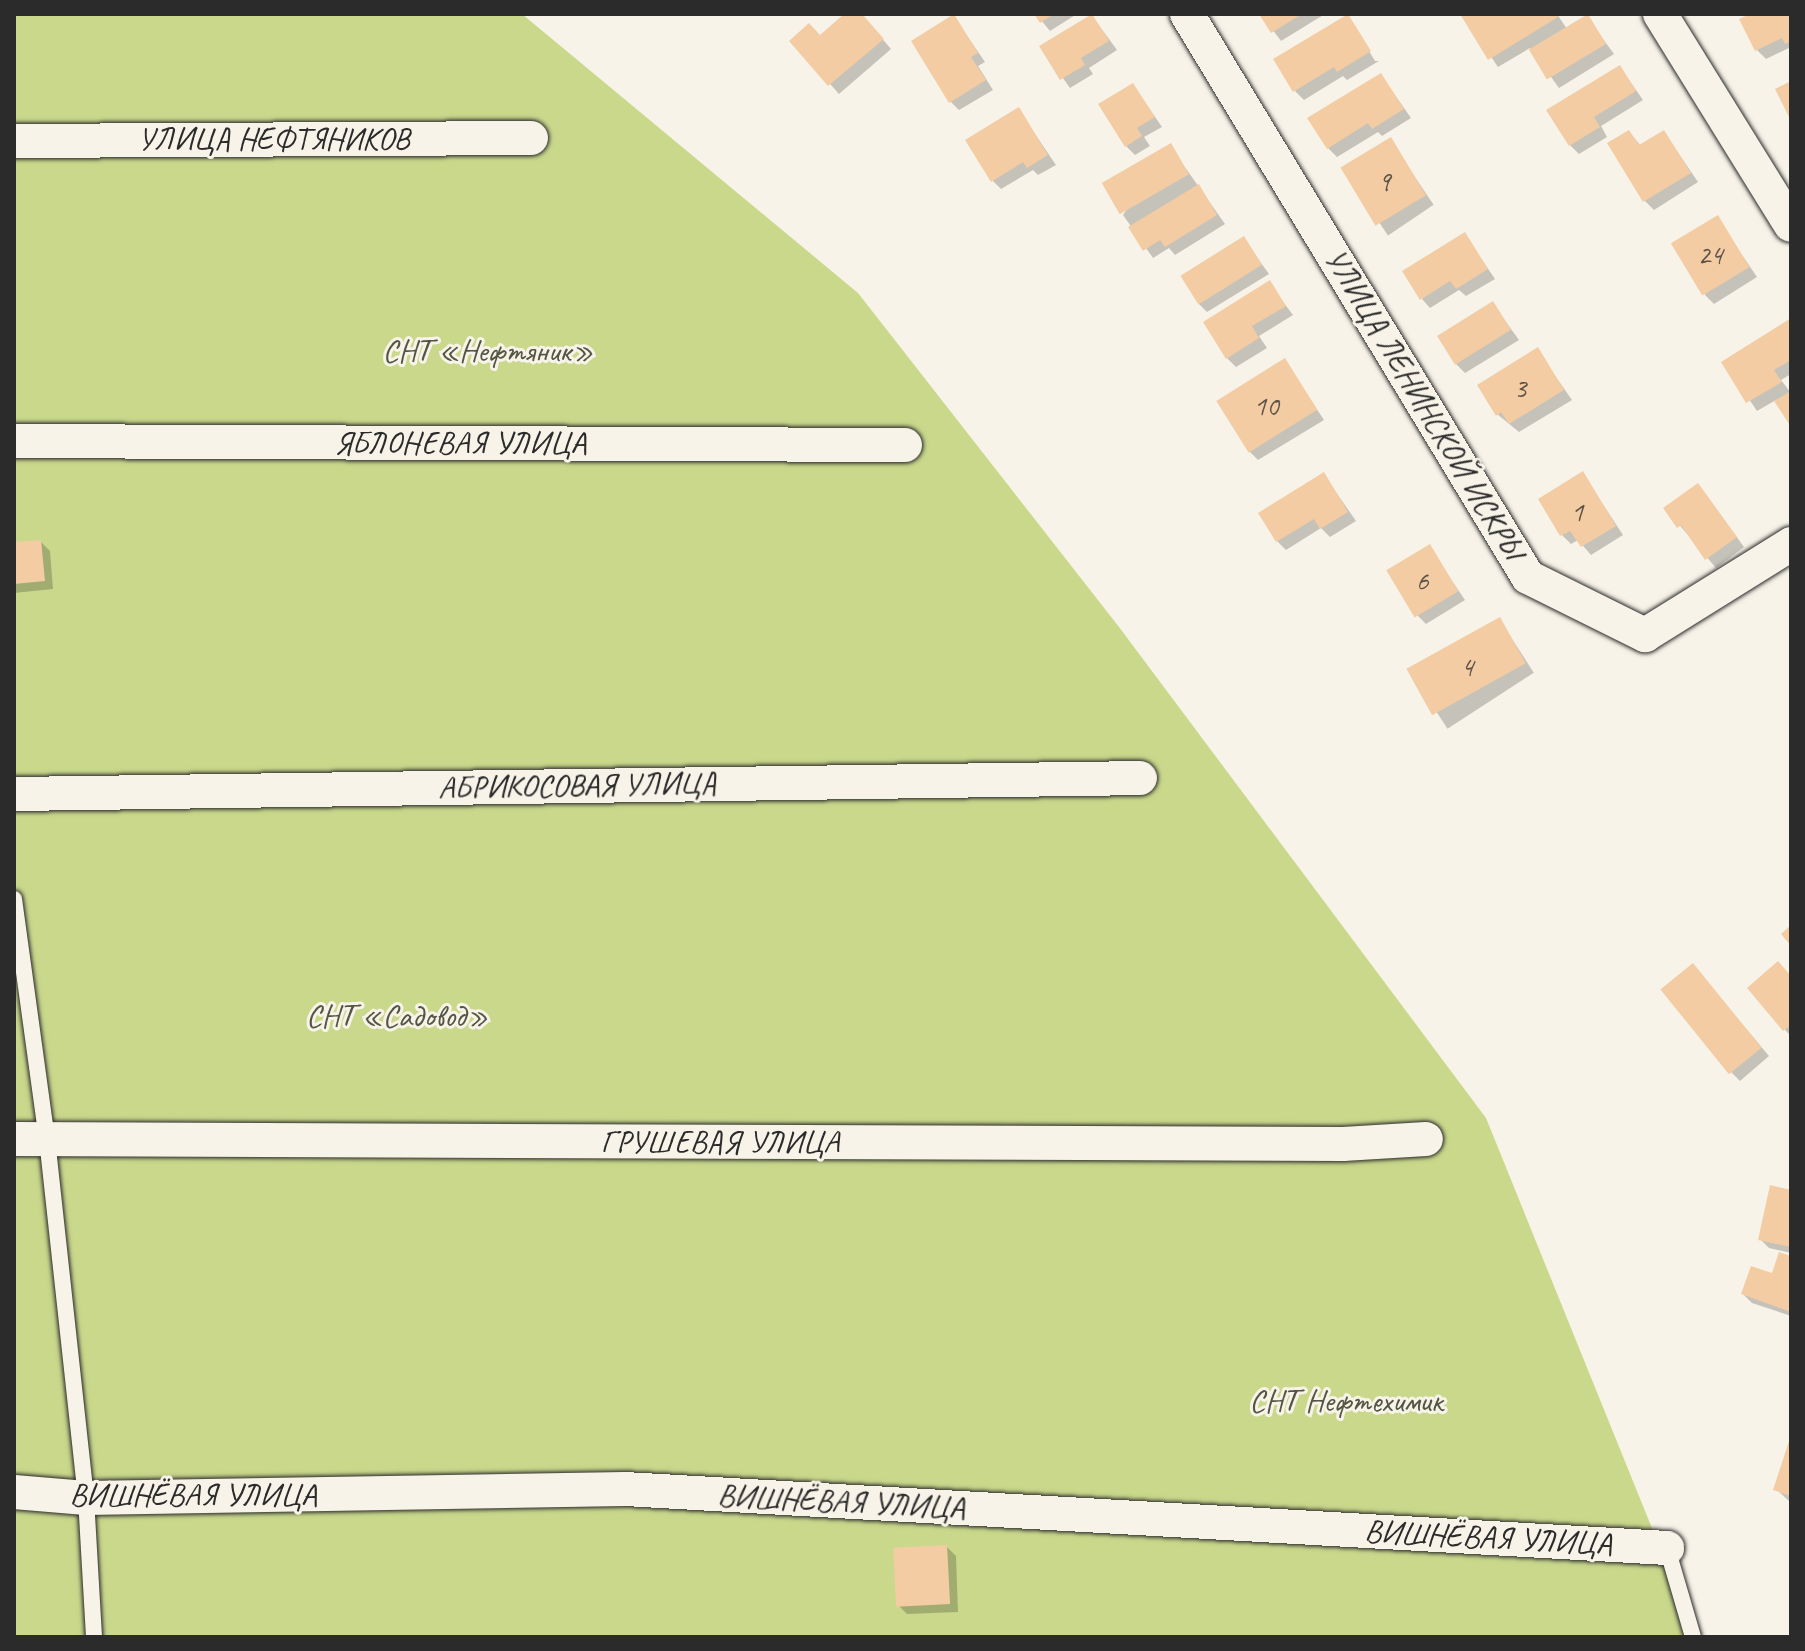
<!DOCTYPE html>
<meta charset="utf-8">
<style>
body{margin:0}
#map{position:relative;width:1805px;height:1651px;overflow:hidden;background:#f7f3e8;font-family:Caveat,sans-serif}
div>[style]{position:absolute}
.green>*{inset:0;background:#cad88c}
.shadow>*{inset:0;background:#0003;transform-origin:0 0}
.building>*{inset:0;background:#f3cca3;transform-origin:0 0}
.roads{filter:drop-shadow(0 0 2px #2b2b2b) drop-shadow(0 0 2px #2b2b2b)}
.lane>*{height:16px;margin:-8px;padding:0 8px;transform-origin:8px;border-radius:8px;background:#f7f3e8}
.street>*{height:34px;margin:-17px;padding:0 17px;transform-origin:17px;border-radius:17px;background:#f7f3e8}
span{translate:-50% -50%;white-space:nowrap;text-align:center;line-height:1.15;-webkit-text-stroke:6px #f7f3e8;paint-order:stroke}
.number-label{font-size:28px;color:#5d5349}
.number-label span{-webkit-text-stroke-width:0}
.street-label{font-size:32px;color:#2b2b2b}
.park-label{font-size:32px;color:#535643}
.frame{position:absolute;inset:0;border:16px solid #2b2b2b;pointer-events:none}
</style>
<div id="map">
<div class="green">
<div style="clip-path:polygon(14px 14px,522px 14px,858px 293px,1119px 627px,1486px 1118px,1696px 1637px,14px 1637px)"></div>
</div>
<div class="shadow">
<div style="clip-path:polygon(847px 14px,861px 14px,891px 49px,839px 94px,792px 41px,820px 37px)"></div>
<div style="clip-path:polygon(1036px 14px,1077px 14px,1050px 31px)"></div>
<div style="clip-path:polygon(1261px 14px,1325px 14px,1281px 41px)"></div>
<div style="clip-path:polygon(1462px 14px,1557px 14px,1567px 29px,1587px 17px,1614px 54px,1559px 88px,1530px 48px,1498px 67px)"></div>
<div style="clip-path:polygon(1754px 14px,1791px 14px,1791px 47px,1766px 59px,1757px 50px)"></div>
<div style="clip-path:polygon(1092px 16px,1117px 50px,1089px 68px,1093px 74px,1070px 88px,1041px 47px)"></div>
<div style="clip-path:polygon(1348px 16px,1375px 61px,1379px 61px,1347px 80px,1343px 76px,1304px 100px,1295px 91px)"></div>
<div style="clip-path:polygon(954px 17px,985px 62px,978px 66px,993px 90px,959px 110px,950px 101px)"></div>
<div style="clip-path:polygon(1620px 67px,1643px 100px,1601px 126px,1607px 137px,1579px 154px,1570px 145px)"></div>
<div style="clip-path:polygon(1381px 75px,1411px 118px,1382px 136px,1378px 132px,1337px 157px,1328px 148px)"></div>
<div style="clip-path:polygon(1133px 85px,1162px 127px,1144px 137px,1150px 146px,1135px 155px,1126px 146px)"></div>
<div style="clip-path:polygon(1018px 109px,1056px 165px,1038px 175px,1033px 170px,1001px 189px,992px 180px)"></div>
<div style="clip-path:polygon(1629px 132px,1641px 146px,1664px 132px,1698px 182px,1654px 210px,1645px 201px)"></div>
<div style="left:1390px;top:140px;width:78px;height:55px;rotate:56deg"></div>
<div style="clip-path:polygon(1170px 146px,1225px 224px,1175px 255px,1169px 248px,1153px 258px,1123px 215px)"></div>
<div style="clip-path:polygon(1717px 218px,1757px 277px,1714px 304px,1705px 295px)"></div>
<div style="clip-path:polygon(1465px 235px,1495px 279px,1466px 296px,1459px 290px,1430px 308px,1422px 299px)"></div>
<div style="clip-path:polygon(1243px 238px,1269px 274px,1207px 312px,1198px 303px)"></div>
<div style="clip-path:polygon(1269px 283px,1293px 315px,1259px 336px,1267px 348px,1236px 367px,1227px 358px)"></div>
<div style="clip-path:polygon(1493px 304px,1519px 340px,1465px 373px,1456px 364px)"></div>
<div style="clip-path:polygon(1791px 321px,1791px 374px,1781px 380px,1791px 393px,1791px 424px,1776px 400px,1757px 411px,1724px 362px)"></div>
<div style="clip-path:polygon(1537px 350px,1572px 400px,1519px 432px,1497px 414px)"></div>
<div style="clip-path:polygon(1285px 361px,1324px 420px,1258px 460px,1249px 451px)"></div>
<div style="clip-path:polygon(1583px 474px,1623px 535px,1591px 555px,1578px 540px,1571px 544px,1562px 535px,1540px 500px)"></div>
<div style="clip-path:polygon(1324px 475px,1356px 521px,1330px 537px,1321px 528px,1286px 550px,1277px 541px)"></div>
<div style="clip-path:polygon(1706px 495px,1744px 547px,1716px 568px,1665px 508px)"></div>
<div style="clip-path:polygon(41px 542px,50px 551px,53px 589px,14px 593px,14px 544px)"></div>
<div style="clip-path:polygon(1429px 547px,1465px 600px,1426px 624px,1417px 615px)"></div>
<div style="left:1499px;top:619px;width:64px;height:103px;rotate:57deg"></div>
<div style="clip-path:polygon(1701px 975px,1769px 1056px,1740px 1081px,1731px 1072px)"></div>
<div style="clip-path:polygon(1791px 977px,1791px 1036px,1785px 1030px)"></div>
<div style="clip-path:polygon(1791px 1192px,1791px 1253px,1769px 1248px,1760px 1239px)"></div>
<div style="clip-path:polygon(1791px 1258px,1791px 1316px,1752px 1303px,1743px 1294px,1773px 1276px)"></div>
<div style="clip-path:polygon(1791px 1443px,1791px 1503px,1776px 1489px)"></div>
<div style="clip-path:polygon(947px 1547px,956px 1556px,958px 1612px,907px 1614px,898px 1605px)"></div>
</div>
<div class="building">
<div style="clip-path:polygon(844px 14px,862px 14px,884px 39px,828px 86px,789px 41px,809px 23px,820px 35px)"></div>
<div style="clip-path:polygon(954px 14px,978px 53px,971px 57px,986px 80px,949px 103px,911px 41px)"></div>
<div style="clip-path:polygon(1034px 14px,1054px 14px,1040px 23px)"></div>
<div style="clip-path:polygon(1092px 14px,1109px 41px,1081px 58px,1085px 65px,1060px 80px,1039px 46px)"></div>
<div style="clip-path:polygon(1259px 14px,1302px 14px,1271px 33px)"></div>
<div style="clip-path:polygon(1348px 14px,1371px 51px,1337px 72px,1334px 67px,1293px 92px,1273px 59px)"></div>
<div style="clip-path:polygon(1460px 14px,1556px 14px,1558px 17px,1488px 60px)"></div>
<div style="left:1588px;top:14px;width:35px;height:69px;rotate:59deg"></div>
<div style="clip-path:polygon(1750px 14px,1791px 14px,1791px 41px,1785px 44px,1782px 38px,1755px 51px,1739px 19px)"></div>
<div style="clip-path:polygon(1620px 65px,1636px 91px,1594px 117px,1600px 127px,1569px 146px,1546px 110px)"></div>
<div style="clip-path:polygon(1381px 73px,1404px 109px,1372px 129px,1368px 123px,1327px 149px,1307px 118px)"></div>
<div style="clip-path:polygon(1791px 81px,1791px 121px,1775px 89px)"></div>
<div style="clip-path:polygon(1133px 83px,1155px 117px,1137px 128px,1142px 136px,1125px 147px,1098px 104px)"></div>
<div style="clip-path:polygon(1019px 107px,1048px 155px,1027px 168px,1023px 162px,991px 182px,965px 140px)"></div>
<div style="clip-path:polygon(1629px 130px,1639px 145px,1664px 130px,1691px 173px,1643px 202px,1607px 143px)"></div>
<div style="left:1391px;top:137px;width:68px;height:59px;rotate:59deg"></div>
<div style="left:1171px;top:143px;width:36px;height:80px;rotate:60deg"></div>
<div style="clip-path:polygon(1199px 184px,1217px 215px,1165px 247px,1160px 240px,1143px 251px,1128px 227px)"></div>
<div style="left:1718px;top:215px;width:61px;height:55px;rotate:59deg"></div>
<div style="clip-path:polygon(1465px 232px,1488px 269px,1456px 289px,1450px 281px,1420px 300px,1402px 271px)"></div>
<div style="left:1244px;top:236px;width:34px;height:75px;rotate:58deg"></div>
<div style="clip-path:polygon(1270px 280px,1286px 306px,1252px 326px,1259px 338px,1226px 359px,1203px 322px)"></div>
<div style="left:1493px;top:301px;width:34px;height:66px;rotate:58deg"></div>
<div style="clip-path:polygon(1791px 318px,1791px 360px,1774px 370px,1782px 382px,1746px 403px,1721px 362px)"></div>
<div style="clip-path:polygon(1538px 347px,1564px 390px,1509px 424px,1501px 412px,1496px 416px,1477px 385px)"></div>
<div style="left:1285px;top:358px;width:61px;height:81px;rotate:58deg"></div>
<div style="clip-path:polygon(1791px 391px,1791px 427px,1774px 401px)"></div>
<div style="clip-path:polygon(1583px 471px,1616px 526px,1581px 547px,1570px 531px,1560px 536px,1538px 499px)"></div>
<div style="clip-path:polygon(1324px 472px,1348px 512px,1320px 529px,1314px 519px,1276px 542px,1258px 513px)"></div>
<div style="clip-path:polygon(1698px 483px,1737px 537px,1705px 560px,1681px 525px,1677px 528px,1663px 508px)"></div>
<div style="clip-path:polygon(41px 540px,45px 581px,14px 584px,14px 542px)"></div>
<div style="left:1430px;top:544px;width:55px;height:51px;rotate:59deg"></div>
<div style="left:1500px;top:617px;width:53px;height:107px;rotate:61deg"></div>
<div style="clip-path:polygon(1791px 925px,1791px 946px,1781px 934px)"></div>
<div style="clip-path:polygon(1778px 961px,1791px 976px,1791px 1025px,1783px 1031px,1747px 988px)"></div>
<div style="left:1693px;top:963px;width:109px;height:42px;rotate:51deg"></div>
<div style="clip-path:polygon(1770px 1185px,1791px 1190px,1791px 1247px,1758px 1240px)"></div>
<div style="clip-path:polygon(1779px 1252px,1791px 1256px,1791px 1312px,1741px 1294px,1751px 1266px,1772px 1273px)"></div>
<div style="clip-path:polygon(1790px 1438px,1791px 1438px,1791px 1496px,1773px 1490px)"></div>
<div style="left:947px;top:1545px;width:59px;height:54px;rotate:87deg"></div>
</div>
<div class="roads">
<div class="lane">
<div style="left:14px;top:899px;width:242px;rotate:82.2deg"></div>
<div style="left:47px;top:1139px;width:361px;rotate:83.8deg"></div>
<div style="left:86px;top:1498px;width:139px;rotate:86.7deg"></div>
<div style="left:1667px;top:1548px;width:93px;rotate:73.7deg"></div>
</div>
<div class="street">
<div style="left:1187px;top:14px;width:658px;rotate:58.8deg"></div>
<div style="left:1528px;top:577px;width:131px;rotate:26.4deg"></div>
<div style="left:1645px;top:635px;width:172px;rotate:-31.9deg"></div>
<div style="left:1660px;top:14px;width:248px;rotate:58.2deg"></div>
<div style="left:14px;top:141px;width:517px;rotate:-0.33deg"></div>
<div style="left:14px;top:441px;width:891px;rotate:0.26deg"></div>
<div style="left:14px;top:794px;width:1126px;rotate:-0.81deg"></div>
<div style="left:14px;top:1139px;width:1329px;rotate:0.22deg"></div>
<div style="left:1343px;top:1144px;width:83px;rotate:-3.4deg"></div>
<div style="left:14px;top:1492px;width:72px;rotate:4.8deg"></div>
<div style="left:86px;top:1498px;width:539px;rotate:-0.96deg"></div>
<div style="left:625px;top:1489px;width:1044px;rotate:3.24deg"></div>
</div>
</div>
<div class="number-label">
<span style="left:1384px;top:182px">9</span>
<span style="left:1710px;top:255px">24</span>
<span style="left:1520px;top:388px">3</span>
<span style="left:1266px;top:406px">10</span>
<span style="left:1577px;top:512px">1</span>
<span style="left:1422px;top:581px">6</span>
<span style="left:1467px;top:667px">4</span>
</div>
<div class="street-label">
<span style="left:273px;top:139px">УЛИЦА НЕФТЯНИКОВ</span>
<span style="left:1424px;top:404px;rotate:59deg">УЛИЦА ЛЕНИНСКОЙ ИСКРЫ</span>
<span style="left:460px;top:443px">ЯБЛОНЕВАЯ УЛИЦА</span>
<span style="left:577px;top:786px;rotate:-1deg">АБРИКОСОВАЯ УЛИЦА</span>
<span style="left:720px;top:1142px">ГРУШЕВАЯ УЛИЦА</span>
<span style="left:193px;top:1495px">ВИШНЁВАЯ УЛИЦА</span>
<span style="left:841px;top:1502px;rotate:3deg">ВИШНЁВАЯ УЛИЦА</span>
<span style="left:1488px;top:1538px;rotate:3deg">ВИШНЁВАЯ УЛИЦА</span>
</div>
<div class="park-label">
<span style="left:488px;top:351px">СНТ «Нефтяник»</span>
<span style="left:397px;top:1016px">СНТ «Садовод»</span>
<span style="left:1346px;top:1401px">СНТ Нефтехимик</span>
</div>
<div class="frame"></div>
</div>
